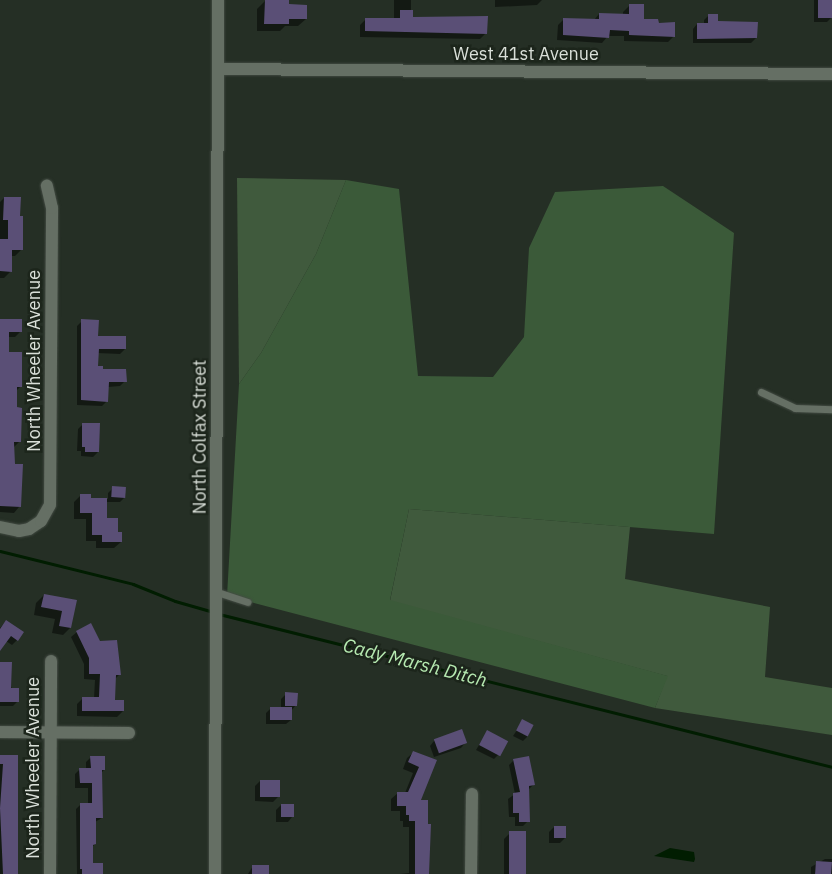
<!DOCTYPE html>
<style>
body{margin:0}
#map{position:relative;width:832px;height:874px;overflow:hidden;background:#252f25;font-family:"IBM Plex Sans",sans-serif}
div>[style]{position:absolute}
.green>*{inset:0;background:#405a3d}
.forest>*{inset:0;background:#3b5a39}
.water>*{inset:0;background:#011d01}
.shadow>*{inset:0;background:#0007;transform-origin:0 0}
.stream>*{height:3px;margin:-1.5px;padding:0 1.5px;transform-origin:1.5px;border-radius:1.5px;background:#011d01}
.building>*{inset:0;background:#5a4f76;transform-origin:0 0}
.roads{filter:drop-shadow(0 0 1px #434b43) drop-shadow(0 0 1px #434b43)}
.lane>*{height:7px;margin:-3.5px;padding:0 3.5px;transform-origin:3.5px;border-radius:3.5px;background:#656f64}
.street>*{height:12px;margin:-6px;padding:0 6px;transform-origin:6px;border-radius:6px;background:#656f64}
.secondary>*{height:12px;margin:-6px;padding:0 6px;transform-origin:6px;border-radius:6px;background:#656f64}
span{translate:-50% -50%;white-space:nowrap;text-align:center;line-height:1.15;-webkit-text-stroke:5px #1c251b;paint-order:stroke}
.street-label{font-size:18px;color:#d9dfd8}
.water-label{font-size:19px;color:#b6eab1;font-style:italic}
</style>
<div id="map">
<div class="green">
<div style="clip-path:polygon(237px 178px,346px 180px,316px 254px,261px 353px,239px 384px)"></div>
<div style="clip-path:polygon(409px 509px,630px 527px,625px 579px,770px 607px,765px 677px,832px 688px,832px 735px,655px 708px,667px 676px,390px 601px)"></div>
</div>
<div class="forest">
<div style="clip-path:polygon(346px 180px,399px 189px,418px 376px,493px 377px,524px 337px,529px 248px,555px 192px,663px 186px,734px 233px,714px 534px,409px 509px,390px 600px,668px 676px,655px 708px,227px 596px,239px 384px,261px 353px,316px 254px)"></div>
</div>
<div class="water">
<div style="clip-path:polygon(670px 848px,694px 852px,695px 859px,694px 862px,654px 856px)"></div>
</div>
<div class="shadow">
<div style="clip-path:polygon(394px 0,411px 0,411px 18px,486px 33px,480px 39px,360px 37px,360px 25px,366px 19px,394px 19px)"></div>
<div style="clip-path:polygon(495px 0,542px 0,537px 5px,495px 7px)"></div>
<div style="clip-path:polygon(814px 0,832px 0,832px 17px,827px 22px,814px 22px)"></div>
<div style="clip-path:polygon(265px 1px,288px 6px,306px 19px,298px 26px,285px 26px,280px 31px,257px 31px,257px 9px)"></div>
<div style="clip-path:polygon(629px 6px,643px 20px,657px 24px,674px 36px,668px 42px,624px 41px,624px 36px,608px 36px,602px 43px,557px 40px,558px 25px,564px 19px,594px 20px,599px 14px,623px 15px,623px 12px)"></div>
<div style="clip-path:polygon(709px 15px,717px 23px,756px 38px,751px 43px,693px 43px,693px 29px,697px 24px,704px 24px,704px 20px)"></div>
<div style="clip-path:polygon(4px 198px,19px 198px,21px 250px,15px 256px,11px 256px,11px 271px,4px 278px,0 278px,0 202px)"></div>
<div style="clip-path:polygon(0 321px,21px 331px,15px 337px,8px 337px,8px 353px,21px 386px,16px 391px,15px 409px,20px 441px,14px 447px,14px 465px,19px 507px,14px 513px,0 512px)"></div>
<div style="clip-path:polygon(82px 321px,97px 337px,125px 349px,120px 354px,97px 353px,97px 367px,125px 381px,120px 386px,108px 387px,107px 401px,102px 406px,77px 405px,77px 326px)"></div>
<div style="clip-path:polygon(83px 424px,98px 452px,93px 457px,81px 456px,81px 451px,77px 451px,78px 429px)"></div>
<div style="clip-path:polygon(113px 488px,125px 497px,120px 502px,106px 502px,106px 519px,121px 542px,114px 548px,96px 548px,96px 541px,86px 541px,86px 519px,74px 519px,74px 502px,80px 496px,90px 499px,108px 499px,108px 493px)"></div>
<div style="clip-path:polygon(44px 595px,76px 601px,70px 628px,63px 635px,52px 633px,55px 619px,34px 615px,36px 603px)"></div>
<div style="clip-path:polygon(6px 621px,17px 640px,12px 645px,6px 641px,0 648px,0 628px)"></div>
<div style="clip-path:polygon(77px 632px,119px 675px,115px 679px,114px 701px,123px 711px,117px 717px,77px 716px,77px 704px,83px 698px,94px 698px,95px 680px,84px 679px,84px 664px,71px 637px)"></div>
<div style="clip-path:polygon(0 664px,18px 701px,13px 706px,0 706px)"></div>
<div style="clip-path:polygon(286px 694px,296px 705px,291px 711px,291px 720px,286px 724px,266px 724px,266px 713px,271px 708px,281px 708px,281px 699px)"></div>
<div style="clip-path:polygon(523px 721px,528px 736px,523px 741px,513px 736px)"></div>
<div style="clip-path:polygon(487px 732px,499px 754px,494px 759px,476px 750px)"></div>
<div style="clip-path:polygon(434px 741px,465px 743px,461px 748px,434px 757px,430px 746px)"></div>
<div style="clip-path:polygon(414px 752px,435px 761px,419px 801px,428px 874px,400px 874px,409px 873px,409px 827px,403px 827px,403px 821px,400px 821px,400px 811px,391px 811px,391px 799px,398px 793px,405px 793px,413px 773px,403px 769px,407px 758px)"></div>
<div style="left:17px;top:756px;width:118px;height:17px;rotate:90deg"></div>
<div style="clip-path:polygon(91px 757px,104px 770px,101px 773px,102px 818px,95px 822px,95px 844px,92px 847px,91px 864px,102px 874px,77px 874px,76px 809px,81px 804px,88px 804px,88px 788px,75px 788px,75px 774px,80px 769px,86px 769px,86px 762px)"></div>
<div style="clip-path:polygon(514px 760px,534px 784px,529px 789px,528px 821px,523px 826px,515px 826px,515px 817px,509px 817px,508px 799px,515px 794px,509px 765px)"></div>
<div style="clip-path:polygon(260px 781px,278px 797px,273px 802px,255px 801px,255px 786px)"></div>
<div style="clip-path:polygon(281px 805px,292px 817px,288px 822px,276px 822px,276px 810px)"></div>
<div style="clip-path:polygon(554px 827px,565px 838px,560px 843px,549px 843px,549px 832px)"></div>
<div style="clip-path:polygon(510px 833px,525px 874px,504px 874px,504px 839px)"></div>
<div style="clip-path:polygon(825px 859px,832px 859px,832px 874px,811px 874px,811px 867px)"></div>
<div style="clip-path:polygon(253px 866px,268px 874px,248px 874px)"></div>
</div>
<div class="stream">
<div style="left:0;top:551px;width:137px;rotate:13.9deg"></div>
<div style="left:133px;top:584px;width:45px;rotate:22deg"></div>
<div style="left:175px;top:601px;width:40px;rotate:16deg"></div>
<div style="left:219px;top:614px;width:632px;rotate:14.01deg"></div>
</div>
<div class="building">
<div style="clip-path:polygon(265px 0,289px 0,289px 4px,307px 5px,307px 19px,289px 19px,289px 24px,264px 24px)"></div>
<div style="left:818px;top:0;width:14px;height:18px"></div>
<div style="clip-path:polygon(629px 4px,644px 4px,644px 19px,658px 19px,659px 23px,675px 22px,675px 37px,629px 35px,629px 31px,610px 30px,609px 38px,563px 35px,563px 18px,599px 19px,599px 13px,629px 14px)"></div>
<div style="clip-path:polygon(400px 10px,413px 10px,413px 17px,488px 16px,487px 34px,365px 31px,365px 18px,400px 18px)"></div>
<div style="clip-path:polygon(708px 14px,718px 14px,718px 21px,758px 22px,757px 38px,697px 39px,697px 23px,708px 23px)"></div>
<div style="clip-path:polygon(4px 197px,21px 197px,20px 216px,23px 216px,23px 250px,12px 250px,12px 272px,0 271px,0 239px,8px 239px,8px 220px,3px 220px)"></div>
<div style="clip-path:polygon(0 319px,22px 319px,22px 332px,9px 332px,9px 352px,22px 352px,22px 387px,17px 387px,17px 407px,22px 408px,21px 442px,14px 442px,15px 464px,23px 464px,21px 507px,0 506px)"></div>
<div style="clip-path:polygon(81px 319px,99px 320px,98px 336px,126px 336px,126px 349px,99px 349px,98px 366px,103px 366px,103px 369px,126px 369px,127px 382px,109px 382px,108px 402px,81px 400px)"></div>
<div style="clip-path:polygon(82px 423px,100px 423px,99px 452px,85px 452px,85px 447px,82px 447px)"></div>
<div style="left:112px;top:486px;width:14px;height:11px;rotate:4deg"></div>
<div style="clip-path:polygon(80px 494px,91px 494px,91px 498px,107px 498px,107px 518px,118px 518px,118px 532px,122px 532px,122px 542px,102px 542px,102px 535px,92px 535px,92px 513px,80px 513px)"></div>
<div style="clip-path:polygon(44px 594px,77px 600px,71px 628px,59px 626px,62px 611px,41px 607px)"></div>
<div style="clip-path:polygon(6px 620px,24px 632px,18px 641px,11px 636px,0 651px,0 629px)"></div>
<div style="clip-path:polygon(91px 623px,100px 641px,117px 640px,121px 675px,116px 675px,115px 700px,124px 700px,124px 711px,82px 711px,82px 697px,99px 697px,100px 674px,89px 674px,89px 658px,76px 631px)"></div>
<div style="clip-path:polygon(0 662px,12px 662px,11px 688px,19px 688px,19px 702px,0 702px)"></div>
<div style="clip-path:polygon(285px 692px,298px 693px,297px 706px,285px 706px)"></div>
<div style="left:270px;top:707px;width:22px;height:13px"></div>
<div style="left:522px;top:719px;width:13px;height:13px;rotate:27deg"></div>
<div style="left:462px;top:729px;width:15px;height:30px;rotate:70deg"></div>
<div style="left:487px;top:730px;width:24px;height:17px;rotate:28deg"></div>
<div style="clip-path:polygon(413px 751px,437px 760px,421px 800px,428px 800px,428px 824px,431px 824px,429px 874px,415px 874px,415px 821px,409px 821px,409px 815px,406px 815px,406px 806px,397px 806px,397px 792px,408px 792px,419px 767px,408px 762px)"></div>
<div style="clip-path:polygon(0 755px,18px 755px,18px 874px,3px 874px,0 808px,3px 764px,0 764px)"></div>
<div style="clip-path:polygon(90px 756px,105px 756px,105px 770px,102px 770px,103px 818px,96px 818px,96px 844px,93px 845px,93px 863px,103px 863px,103px 874px,82px 874px,82px 869px,80px 869px,80px 803px,92px 803px,92px 783px,80px 783px,79px 768px,91px 768px)"></div>
<div style="clip-path:polygon(529px 756px,535px 785px,529px 786px,530px 822px,519px 822px,519px 813px,513px 813px,513px 793px,520px 792px,513px 759px)"></div>
<div style="left:260px;top:780px;width:20px;height:17px"></div>
<div style="left:281px;top:804px;width:13px;height:13px"></div>
<div style="left:554px;top:826px;width:12px;height:12px"></div>
<div style="left:509px;top:831px;width:17px;height:43px"></div>
<div style="left:816px;top:861px;width:16px;height:13px;rotate:4deg"></div>
<div style="left:252px;top:865px;width:17px;height:9px"></div>
</div>
<div class="roads">
<div class="lane">
<div style="left:761px;top:392px;width:38px;rotate:25deg"></div>
<div style="left:795px;top:408px;width:37px;rotate:2deg"></div>
<div style="left:217px;top:592px;width:32px;rotate:18deg"></div>
</div>
<div class="street">
<div style="left:0;top:527px;width:19px;rotate:12deg"></div>
<div style="left:19px;top:531px;width:10px;rotate:-11deg"></div>
<div style="left:29px;top:529px;width:14px;rotate:-34deg"></div>
<div style="left:41px;top:521px;width:18px;rotate:-61deg"></div>
<div style="left:50px;top:505px;width:297px;rotate:-89.6deg"></div>
<div style="left:52px;top:208px;width:23px;rotate:-103deg"></div>
<div style="left:0;top:732px;width:129px;rotate:0.4deg"></div>
<div style="left:50px;top:874px;width:213px;rotate:-89.7deg"></div>
<div style="left:471px;top:874px;width:80px;rotate:-89.3deg"></div>
</div>
<div class="secondary">
<div style="left:219px;top:69px;width:613px;rotate:0.47deg"></div>
<div style="left:215px;top:874px;width:874px;rotate:-89.8deg"></div>
</div>
</div>
<div class="street-label">
<span style="left:526px;top:54px">West 41st Avenue</span>
<span style="left:34px;top:361px;rotate:-90deg">North Wheeler Avenue</span>
<span style="left:200px;top:437px;rotate:-90deg">North Colfax Street</span>
<span style="left:33px;top:768px;rotate:-90deg">North Wheeler Avenue</span>
</div>
<div class="water-label">
<span style="left:415px;top:663px;rotate:14deg">Cady Marsh Ditch</span>
</div>
</div>
